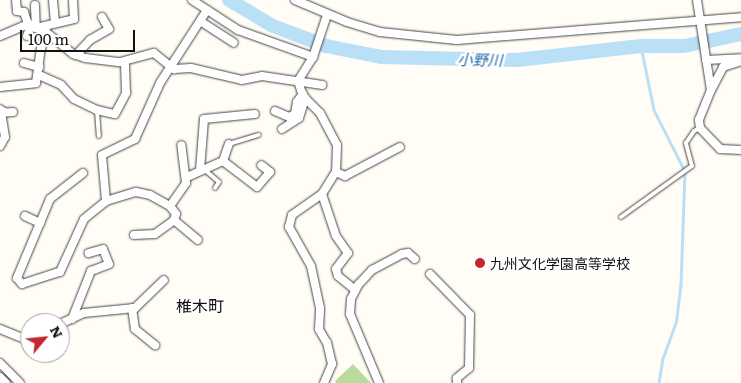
<!DOCTYPE html>
<meta charset="utf-8">
<style>
body{margin:0}
#map{position:relative;width:741px;height:383px;overflow:hidden;background:#fffdf5;font-family:Literata,"Noto Sans JP",serif}
div>[style]{position:absolute}
.forest>*{inset:0;background:#b9dc9c}
.stream>*{height:2.5px;margin:-1.25px;padding:0 1.25px;transform-origin:1.25px;border-radius:1.25px;background:#b9e0f7}
.river>*{height:14px;margin:-7px;padding:0 7px;transform-origin:7px;border-radius:7px;background:#b9e0f7}
.roads{filter:drop-shadow(0 0 1px #444) drop-shadow(0 0 1px #444)}
.service>*{height:4px;margin:-2px;padding:0 2px;transform-origin:2px;border-radius:2px;background:#fff}
.minor>*{height:8px;margin:-4px;padding:0 4px;transform-origin:4px;border-radius:4px;background:#fff}
.dots>*{width:14px;height:14px;translate:-50% -50%;box-sizing:border-box;border:2px solid #fff;border-radius:50%}
span{translate:-50% -50%;white-space:nowrap;text-align:center;line-height:1.15;-webkit-text-stroke:5px #fff;paint-order:stroke}
.poi-label{font-size:14px;color:#111}
.left{translate:0 -50%;text-align:left}
.water-label{font-size:15px;color:#1768a6;font-style:italic}
.quarter-label{font-size:16px;color:#111}
.north{position:absolute;left:20px;top:313px;width:50px;height:50px;box-sizing:border-box;background:#fff;border:1px solid #a0a0a0;border-radius:50%;rotate:62deg;font-size:14px;font-weight:700;line-height:20px;text-align:center;color:#111}
.north::after{content:'';display:block;margin:auto;width:18px;height:22px;background:#c4262e;clip-path:polygon(50% 0,100% 100%,50% 72%,0 100%)}
.scale{position:absolute;left:20px;top:30px;width:115px;height:22px;box-sizing:border-box;border:2px solid #111;border-top:0;padding-left:6px;font-size:15px;line-height:18px;white-space:nowrap;color:#111;-webkit-text-stroke:4px #fff;paint-order:stroke}
</style>
<div id="map">
<div class="forest">
<div style="clip-path:polygon(353px 364px,371px 383px,336px 383px,335px 381px)"></div>
</div>
<div class="stream">
<div style="left:641px;top:46px;width:65px;rotate:78.5deg"></div>
<div style="left:654px;top:110px;width:68px;rotate:63.1deg"></div>
<div style="left:685px;top:171px;width:114px;rotate:92deg"></div>
<div style="left:681px;top:285px;width:38px;rotate:97deg"></div>
<div style="left:676px;top:323px;width:37px;rotate:110deg"></div>
<div style="left:663px;top:358px;width:25px;rotate:99deg"></div>
</div>
<div class="river">
<div style="left:229px;top:0;width:51px;rotate:30.6deg"></div>
<div style="left:273px;top:26px;width:57px;rotate:20.7deg"></div>
<div style="left:326px;top:46px;width:56px;rotate:11.3deg"></div>
<div style="left:381px;top:57px;width:136px;rotate:1.3deg"></div>
<div style="left:517px;top:60px;width:125px;rotate:-6.4deg"></div>
<div style="left:641px;top:46px;width:43px"></div>
<div style="left:684px;top:46px;width:58px;rotate:-11.9deg"></div>
</div>
<div class="roads">
<div class="service">
<div style="left:0;top:107px;width:9px;rotate:32deg"></div>
<div style="left:97px;top:110px;width:26px;rotate:86deg"></div>
<div style="left:229px;top:144px;width:31px;rotate:-17deg"></div>
<div style="left:205px;top:170px;width:18px;rotate:41deg"></div>
<div style="left:219px;top:182px;width:7px;rotate:124deg"></div>
<div style="left:621px;top:217px;width:87px;rotate:-35.7deg"></div>
<div style="left:692px;top:166px;width:24px;rotate:-105deg"></div>
<div style="left:686px;top:143px;width:14px;rotate:-56deg"></div>
<div style="left:694px;top:131px;width:7px;rotate:-27deg"></div>
</div>
<div class="minor">
<div style="left:16px;top:0;width:11px;rotate:85deg"></div>
<div style="left:17px;top:11px;width:7px;rotate:8deg"></div>
<div style="left:24px;top:12px;width:13px;rotate:72deg"></div>
<div style="left:53px;top:0;width:23px;rotate:85deg"></div>
<div style="left:192px;top:0;width:55px;rotate:33.1deg"></div>
<div style="left:238px;top:30px;width:80px;rotate:19.8deg"></div>
<div style="left:295px;top:0;width:56px;rotate:22.9deg"></div>
<div style="left:347px;top:22px;width:34px;rotate:17deg"></div>
<div style="left:380px;top:32px;width:77px;rotate:5.9deg"></div>
<div style="left:457px;top:40px;width:285px;rotate:-4.6deg"></div>
<div style="left:697px;top:0;width:91px;rotate:81.2deg"></div>
<div style="left:711px;top:90px;width:32px;rotate:112deg"></div>
<div style="left:699px;top:120px;width:8px;rotate:83deg"></div>
<div style="left:700px;top:128px;width:29px;rotate:46deg"></div>
<div style="left:720px;top:149px;width:21px;rotate:3deg"></div>
<div style="left:35px;top:5px;width:23px;rotate:88deg"></div>
<div style="left:36px;top:28px;width:39px;rotate:-13deg"></div>
<div style="left:74px;top:19px;width:19px;rotate:-93deg"></div>
<div style="left:327px;top:15px;width:44px;rotate:108.4deg"></div>
<div style="left:313px;top:57px;width:28px;rotate:122deg"></div>
<div style="left:298px;top:81px;width:16px;rotate:72deg"></div>
<div style="left:303px;top:96px;width:24px;rotate:45deg"></div>
<div style="left:320px;top:113px;width:36px;rotate:62deg"></div>
<div style="left:337px;top:145px;width:27px;rotate:92deg"></div>
<div style="left:336px;top:172px;width:10px;rotate:24deg"></div>
<div style="left:345px;top:176px;width:62px;rotate:-27.8deg"></div>
<div style="left:200px;top:21px;width:40px;rotate:32.9deg"></div>
<div style="left:0;top:36px;width:30px;rotate:-23deg"></div>
<div style="left:28px;top:24px;width:20px;rotate:24deg"></div>
<div style="left:46px;top:32px;width:35px;rotate:39deg"></div>
<div style="left:73px;top:54px;width:13px;rotate:18deg"></div>
<div style="left:85px;top:58px;width:35px;rotate:7deg"></div>
<div style="left:120px;top:62px;width:35px;rotate:-15deg"></div>
<div style="left:154px;top:53px;width:26px;rotate:39deg"></div>
<div style="left:174px;top:69px;width:17px;rotate:-3deg"></div>
<div style="left:191px;top:68px;width:52px;rotate:13.2deg"></div>
<div style="left:242px;top:80px;width:20px;rotate:-11deg"></div>
<div style="left:262px;top:76px;width:61px;rotate:8.5deg"></div>
<div style="left:27px;top:36px;width:12px;rotate:-70deg"></div>
<div style="left:76px;top:55px;width:21px;rotate:-47deg"></div>
<div style="left:90px;top:40px;width:22px;rotate:-30deg"></div>
<div style="left:109px;top:29px;width:14px;rotate:-120deg"></div>
<div style="left:706px;top:60px;width:35px;rotate:-3deg"></div>
<div style="left:24px;top:63px;width:16px;rotate:15deg"></div>
<div style="left:39px;top:75px;width:24px;rotate:24deg"></div>
<div style="left:61px;top:85px;width:19px;rotate:47deg"></div>
<div style="left:74px;top:99px;width:25px;rotate:26deg"></div>
<div style="left:97px;top:110px;width:18px;rotate:13deg"></div>
<div style="left:115px;top:114px;width:24px;rotate:-62deg"></div>
<div style="left:126px;top:93px;width:31px;rotate:-92deg"></div>
<div style="left:0;top:87px;width:36px;rotate:-6deg"></div>
<div style="left:36px;top:83px;width:34px;rotate:-82deg"></div>
<div style="left:41px;top:49px;width:18px;rotate:-74deg"></div>
<div style="left:711px;top:90px;width:26px;rotate:-62deg"></div>
<div style="left:723px;top:67px;width:19px;rotate:-18deg"></div>
<div style="left:275px;top:111px;width:15px;rotate:23deg"></div>
<div style="left:289px;top:117px;width:7px;rotate:-27deg"></div>
<div style="left:295px;top:114px;width:12px;rotate:-81deg"></div>
<div style="left:297px;top:102px;width:10px;rotate:-53deg"></div>
<div style="left:0;top:113px;width:13px;rotate:-4deg"></div>
<div style="left:282px;top:129px;width:20px;rotate:-33deg"></div>
<div style="left:299px;top:118px;width:21px;rotate:-73deg"></div>
<div style="left:0;top:146px;width:10px;rotate:-61deg"></div>
<div style="left:5px;top:137px;width:24px;rotate:-99deg"></div>
<div style="left:223px;top:161px;width:18px;rotate:-71deg"></div>
<div style="left:200px;top:170px;width:51px;rotate:-85.5deg"></div>
<div style="left:204px;top:119px;width:51px;rotate:-5.6deg"></div>
<div style="left:83px;top:173px;width:42px;rotate:141.8deg"></div>
<div style="left:50px;top:199px;width:86px;rotate:112.7deg"></div>
<div style="left:17px;top:278px;width:8px;rotate:50deg"></div>
<div style="left:22px;top:284px;width:40px;rotate:-18deg"></div>
<div style="left:60px;top:272px;width:58px;rotate:-65.6deg"></div>
<div style="left:84px;top:219px;width:28px;rotate:-39deg"></div>
<div style="left:106px;top:201px;width:46px;rotate:-95deg"></div>
<div style="left:102px;top:155px;width:37px;rotate:-26deg"></div>
<div style="left:135px;top:139px;width:61px;rotate:-65.9deg"></div>
<div style="left:160px;top:83px;width:87px;rotate:-57.2deg"></div>
<div style="left:187px;top:177px;width:39px;rotate:-24deg"></div>
<div style="left:223px;top:161px;width:43px;rotate:37.4deg"></div>
<div style="left:257px;top:187px;width:20px;rotate:-49deg"></div>
<div style="left:270px;top:172px;width:11px;rotate:-142deg"></div>
<div style="left:322px;top:194px;width:44px;rotate:71.6deg"></div>
<div style="left:336px;top:236px;width:21px;rotate:55deg"></div>
<div style="left:348px;top:253px;width:20px;rotate:127deg"></div>
<div style="left:336px;top:269px;width:7px;rotate:74deg"></div>
<div style="left:338px;top:276px;width:22px;rotate:39deg"></div>
<div style="left:106px;top:201px;width:31px;rotate:-17deg"></div>
<div style="left:136px;top:192px;width:14px;rotate:12deg"></div>
<div style="left:150px;top:195px;width:23px;rotate:29deg"></div>
<div style="left:170px;top:206px;width:10px;rotate:53deg"></div>
<div style="left:176px;top:214px;width:6px;rotate:108deg"></div>
<div style="left:174px;top:220px;width:31px;rotate:40deg"></div>
<div style="left:170px;top:206px;width:28px;rotate:-55deg"></div>
<div style="left:186px;top:183px;width:38px;rotate:-97deg"></div>
<div style="left:25px;top:216px;width:17px;rotate:25deg"></div>
<div style="left:134px;top:235px;width:21px;rotate:-3deg"></div>
<div style="left:155px;top:234px;width:24px;rotate:-36deg"></div>
<div style="left:430px;top:274px;width:57px;rotate:45.7deg"></div>
<div style="left:470px;top:315px;width:53px;rotate:91.1deg"></div>
<div style="left:469px;top:368px;width:16px;rotate:140deg"></div>
<div style="left:457px;top:378px;width:5px;rotate:90deg"></div>
<div style="left:132px;top:308px;width:21px;rotate:82deg"></div>
<div style="left:135px;top:329px;width:26px;rotate:39deg"></div>
<div style="left:72px;top:319px;width:52px;rotate:-68.4deg"></div>
<div style="left:91px;top:271px;width:19px;rotate:-21deg"></div>
<div style="left:109px;top:264px;width:16px;rotate:-112deg"></div>
<div style="left:103px;top:249px;width:15px;rotate:164deg"></div>
<div style="left:60px;top:324px;width:26px;rotate:-25deg"></div>
<div style="left:84px;top:313px;width:51px;rotate:-5.6deg"></div>
<div style="left:135px;top:308px;width:40px;rotate:-44deg"></div>
<div style="left:0;top:329px;width:32px;rotate:22deg"></div>
<div style="left:0;top:363px;width:28px;rotate:45deg"></div>
<div style="left:0;top:377px;width:8px;rotate:45deg"></div>
<div style="left:324px;top:383px;width:21px;rotate:-67deg"></div>
<div style="left:332px;top:364px;width:22px;rotate:-103deg"></div>
<div style="left:327px;top:343px;width:16px;rotate:-120deg"></div>
<div style="left:319px;top:329px;width:21px;rotate:-87deg"></div>
<div style="left:320px;top:308px;width:43px;rotate:-102.1deg"></div>
<div style="left:311px;top:266px;width:45px;rotate:-119.4deg"></div>
<div style="left:289px;top:227px;width:12px;rotate:-76deg"></div>
<div style="left:292px;top:215px;width:37px;rotate:-35deg"></div>
<div style="left:322px;top:194px;width:26px;rotate:-58deg"></div>
<div style="left:379px;top:383px;width:75px;rotate:-112.8deg"></div>
<div style="left:350px;top:314px;width:15px;rotate:-86deg"></div>
<div style="left:351px;top:299px;width:16px;rotate:-63deg"></div>
<div style="left:358px;top:285px;width:21px;rotate:-47deg"></div>
<div style="left:372px;top:270px;width:34px;rotate:-28deg"></div>
<div style="left:402px;top:254px;width:6px;rotate:-9deg"></div>
<div style="left:408px;top:253px;width:9px;rotate:41deg"></div>
</div>
</div>
<div class="dots">
<div style="left:480px;top:263px;background:#c4262e"></div>
</div>
<div class="poi-label">
<span class="left" style="left:490px;top:263px">九州文化学園高等学校</span>
</div>
<div class="water-label">
<span style="left:480px;top:59px;rotate:1deg">小野川</span>
</div>
<div class="quarter-label">
<span style="left:200px;top:305px">椎木町</span>
</div>
<div class="north">N</div>
<div class="scale">100 m</div>
</div>
